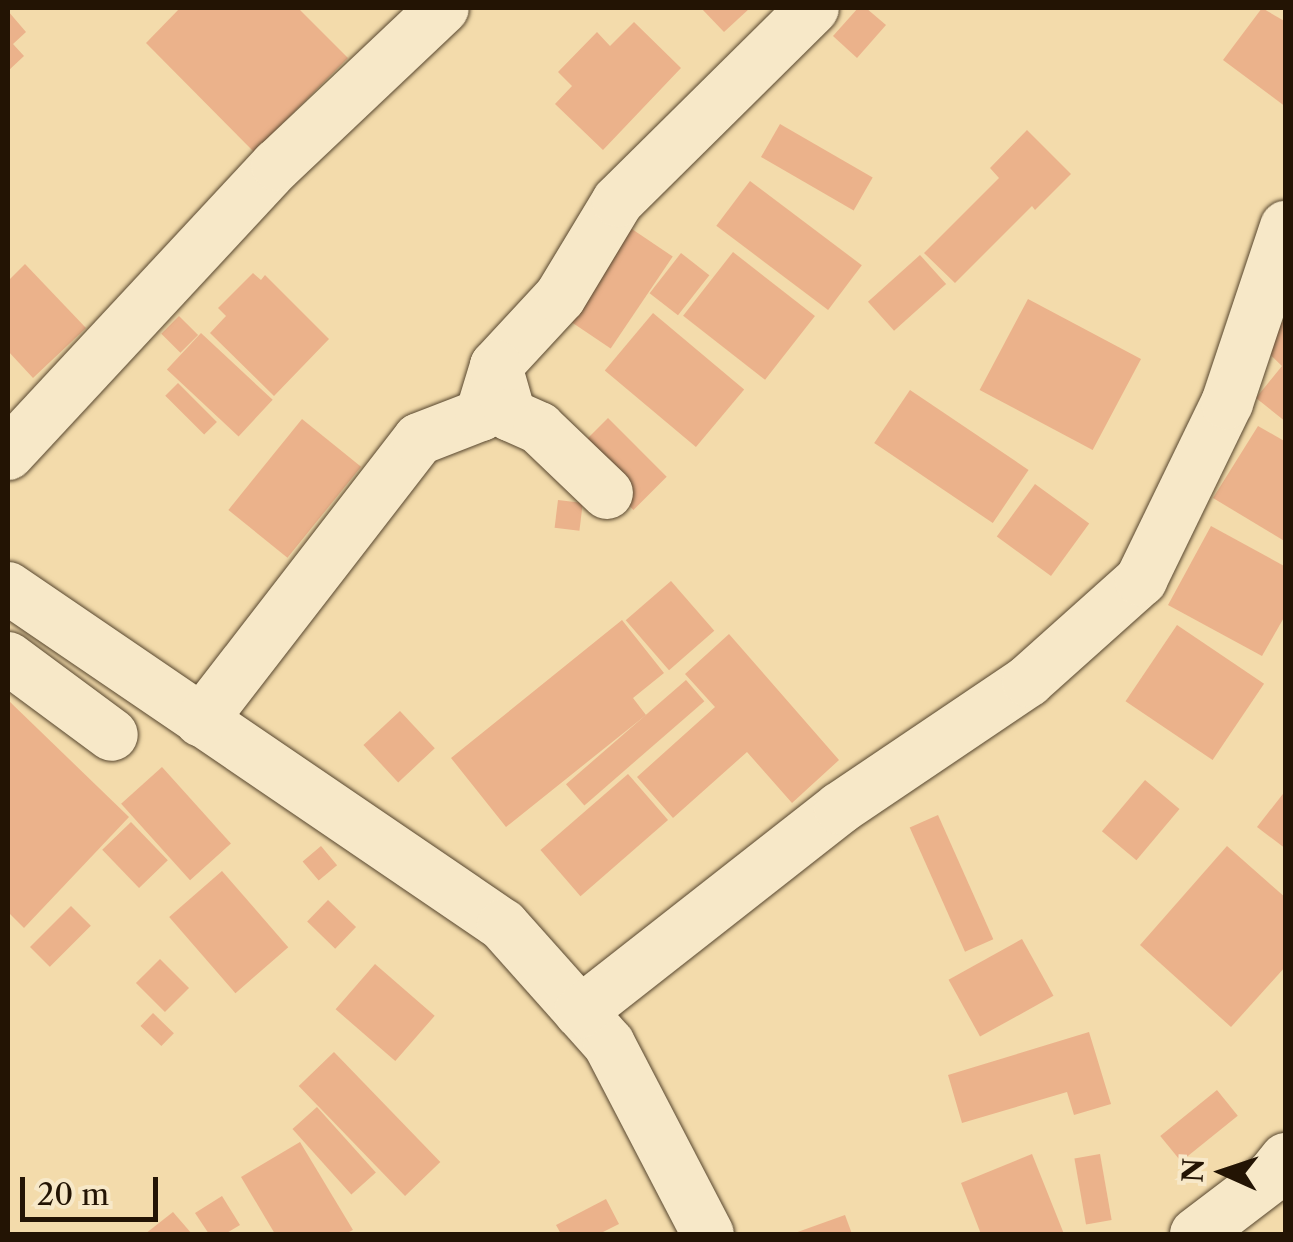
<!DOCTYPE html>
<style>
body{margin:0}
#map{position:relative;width:1293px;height:1242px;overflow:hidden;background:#f3dbab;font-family:"Libre Caslon Text",serif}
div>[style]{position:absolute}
.building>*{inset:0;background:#ebb28b;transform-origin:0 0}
.roads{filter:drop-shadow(0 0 2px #57462e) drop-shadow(0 0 2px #57462e)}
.minor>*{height:52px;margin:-26px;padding:0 26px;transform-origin:26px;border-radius:26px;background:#f7e8c8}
span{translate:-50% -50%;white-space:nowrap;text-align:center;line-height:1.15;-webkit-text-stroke:10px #f7e8c8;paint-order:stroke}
.frame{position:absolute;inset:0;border:10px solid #231404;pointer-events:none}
.north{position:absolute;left:1173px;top:1122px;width:100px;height:100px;-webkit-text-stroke:8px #f7e8c8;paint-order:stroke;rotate:273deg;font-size:28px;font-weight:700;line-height:40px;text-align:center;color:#231404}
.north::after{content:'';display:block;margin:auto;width:35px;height:45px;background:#231404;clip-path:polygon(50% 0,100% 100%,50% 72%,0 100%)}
.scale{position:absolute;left:20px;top:1177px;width:138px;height:45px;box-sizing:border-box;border:5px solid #231404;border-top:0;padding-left:12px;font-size:30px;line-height:35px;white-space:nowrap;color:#231404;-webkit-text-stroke:8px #f7e8c8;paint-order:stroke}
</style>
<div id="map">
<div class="building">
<div style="clip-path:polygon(180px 8px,298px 8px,348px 58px,254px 152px,146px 43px)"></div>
<div style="clip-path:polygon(701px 8px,750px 8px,724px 32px)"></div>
<div style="clip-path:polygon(858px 8px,866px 8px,886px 25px,857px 58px,833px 36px)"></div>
<div style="clip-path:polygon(1262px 8px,1286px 22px,1286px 107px,1223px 60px)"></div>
<div style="clip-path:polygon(8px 11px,26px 32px,13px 44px,24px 56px,8px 71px)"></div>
<div style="clip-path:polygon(634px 22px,681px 68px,603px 150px,555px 104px,572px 86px,558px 72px,597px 32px,610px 46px)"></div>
<div style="left:780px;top:124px;width:107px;height:38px;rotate:30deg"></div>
<div style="clip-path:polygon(1027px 130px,1071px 174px,1035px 210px,1032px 206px,955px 283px,924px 253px,999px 178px,990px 168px)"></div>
<div style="left:750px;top:181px;width:140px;height:56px;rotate:37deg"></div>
<div style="left:623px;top:223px;width:60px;height:111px;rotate:34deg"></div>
<div style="left:733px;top:252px;width:104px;height:81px;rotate:38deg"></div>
<div style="left:681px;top:253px;width:36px;height:51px;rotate:38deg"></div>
<div style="left:920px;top:255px;width:39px;height:70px;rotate:48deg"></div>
<div style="clip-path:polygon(25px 264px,86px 328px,33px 378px,8px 351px,8px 281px)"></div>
<div style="clip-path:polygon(253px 273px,261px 280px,265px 275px,329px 339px,274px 396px,210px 333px,226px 316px,218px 308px)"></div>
<div style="left:1028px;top:299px;width:128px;height:103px;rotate:28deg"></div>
<div style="left:653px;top:313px;width:119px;height:75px;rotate:40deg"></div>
<div style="left:179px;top:316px;width:27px;height:25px;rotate:45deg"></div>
<div style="clip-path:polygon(1286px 318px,1286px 422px,1256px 398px,1282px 366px,1261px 346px)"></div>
<div style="left:201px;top:333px;width:98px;height:50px;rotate:43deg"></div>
<div style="left:178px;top:383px;width:55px;height:18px;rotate:45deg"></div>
<div style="left:910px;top:390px;width:143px;height:64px;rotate:34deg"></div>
<div style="left:608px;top:418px;width:83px;height:47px;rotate:45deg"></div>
<div style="left:302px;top:419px;width:76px;height:117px;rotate:39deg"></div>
<div style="clip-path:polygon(1258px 426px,1286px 442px,1286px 542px,1213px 498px)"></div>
<div style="left:1035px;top:484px;width:67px;height:65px;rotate:36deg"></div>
<div style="left:558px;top:500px;width:25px;height:28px;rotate:7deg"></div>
<div style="clip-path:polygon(1211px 526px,1286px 567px,1286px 614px,1262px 656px,1168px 605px)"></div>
<div style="left:671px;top:581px;width:66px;height:60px;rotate:49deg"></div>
<div style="clip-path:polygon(622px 620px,664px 673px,633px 698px,646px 715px,506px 827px,451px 758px)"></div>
<div style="left:1177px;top:625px;width:105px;height:92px;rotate:34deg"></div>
<div style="clip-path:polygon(729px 634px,839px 760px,792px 803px,747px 752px,673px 818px,637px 777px,715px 707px,685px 674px)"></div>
<div style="left:686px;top:680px;width:28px;height:159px;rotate:49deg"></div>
<div style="clip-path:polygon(8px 700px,129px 817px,24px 928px,8px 912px)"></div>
<div style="left:400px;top:711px;width:51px;height:50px;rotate:47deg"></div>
<div style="left:162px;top:767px;width:103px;height:55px;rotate:48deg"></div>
<div style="left:628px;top:774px;width:61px;height:116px;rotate:49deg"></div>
<div style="left:1145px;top:780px;width:45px;height:67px;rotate:40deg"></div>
<div style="clip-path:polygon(1286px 790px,1286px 849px,1257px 827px)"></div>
<div style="left:938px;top:815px;width:136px;height:31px;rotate:66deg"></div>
<div style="left:131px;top:822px;width:53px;height:40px;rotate:46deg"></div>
<div style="left:321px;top:846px;width:25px;height:24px;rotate:50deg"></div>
<div style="clip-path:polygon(1227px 846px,1286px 898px,1286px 966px,1231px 1027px,1140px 945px)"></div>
<div style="left:222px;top:871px;width:101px;height:70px;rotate:49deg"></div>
<div style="left:328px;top:900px;width:39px;height:30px;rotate:44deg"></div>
<div style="left:71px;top:906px;width:28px;height:58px;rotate:45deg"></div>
<div style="left:1022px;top:939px;width:65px;height:84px;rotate:61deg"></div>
<div style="left:160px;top:959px;width:41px;height:34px;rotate:45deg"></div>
<div style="left:375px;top:964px;width:79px;height:60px;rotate:41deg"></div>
<div style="left:153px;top:1013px;width:29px;height:18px;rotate:44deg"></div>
<div style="clip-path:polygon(1089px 1032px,1111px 1104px,1074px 1115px,1067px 1092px,962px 1123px,948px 1075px)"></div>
<div style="left:334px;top:1052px;width:153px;height:49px;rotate:46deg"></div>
<div style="left:1217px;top:1090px;width:33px;height:73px;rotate:51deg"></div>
<div style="left:317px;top:1107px;width:88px;height:33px;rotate:48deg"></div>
<div style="clip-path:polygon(300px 1142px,353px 1230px,345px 1234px,275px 1234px,241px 1177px)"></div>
<div style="clip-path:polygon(1032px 1154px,1064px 1234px,981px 1234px,961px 1183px)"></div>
<div style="left:1100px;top:1154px;width:67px;height:26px;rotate:80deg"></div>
<div style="clip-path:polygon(222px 1196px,240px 1225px,225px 1234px,209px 1234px,195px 1213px)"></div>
<div style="clip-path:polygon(606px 1199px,619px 1224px,599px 1234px,561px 1234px,556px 1225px)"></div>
<div style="clip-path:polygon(173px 1212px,192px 1234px,145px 1234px)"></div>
<div style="clip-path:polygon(845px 1215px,852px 1234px,792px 1234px)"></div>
</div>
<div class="roads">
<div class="minor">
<div style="left:496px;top:366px;width:94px;rotate:-47.2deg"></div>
<div style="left:560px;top:297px;width:112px;rotate:-58.9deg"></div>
<div style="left:618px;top:201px;width:274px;rotate:-44.7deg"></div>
<div style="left:8px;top:454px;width:395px;rotate:-47.1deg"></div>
<div style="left:277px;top:165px;width:228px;rotate:-43.4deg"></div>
<div style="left:8px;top:588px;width:599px;rotate:34.25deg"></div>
<div style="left:503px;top:925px;width:159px;rotate:48.3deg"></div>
<div style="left:609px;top:1044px;width:214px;rotate:62.5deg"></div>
<div style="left:8px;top:658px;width:129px;rotate:36.5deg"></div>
<div style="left:201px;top:721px;width:356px;rotate:-52.3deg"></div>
<div style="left:419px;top:439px;width:66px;rotate:-21.2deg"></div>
<div style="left:481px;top:415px;width:51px;rotate:-73deg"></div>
<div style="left:496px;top:366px;width:51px;rotate:74.1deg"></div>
<div style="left:510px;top:415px;width:32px;rotate:24deg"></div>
<div style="left:539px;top:428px;width:94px;rotate:43.7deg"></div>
<div style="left:580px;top:1012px;width:330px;rotate:-38.1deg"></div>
<div style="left:840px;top:808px;width:227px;rotate:-34deg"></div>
<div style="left:1028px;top:681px;width:152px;rotate:-41.8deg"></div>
<div style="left:1141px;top:580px;width:197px;rotate:-64.1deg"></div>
<div style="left:1227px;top:403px;width:186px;rotate:-71.5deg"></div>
<div style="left:1196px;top:1234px;width:96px;rotate:-37.3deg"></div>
<div style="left:1272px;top:1176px;width:22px;rotate:-51deg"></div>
</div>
</div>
<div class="frame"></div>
<div class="north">N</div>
<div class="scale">20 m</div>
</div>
